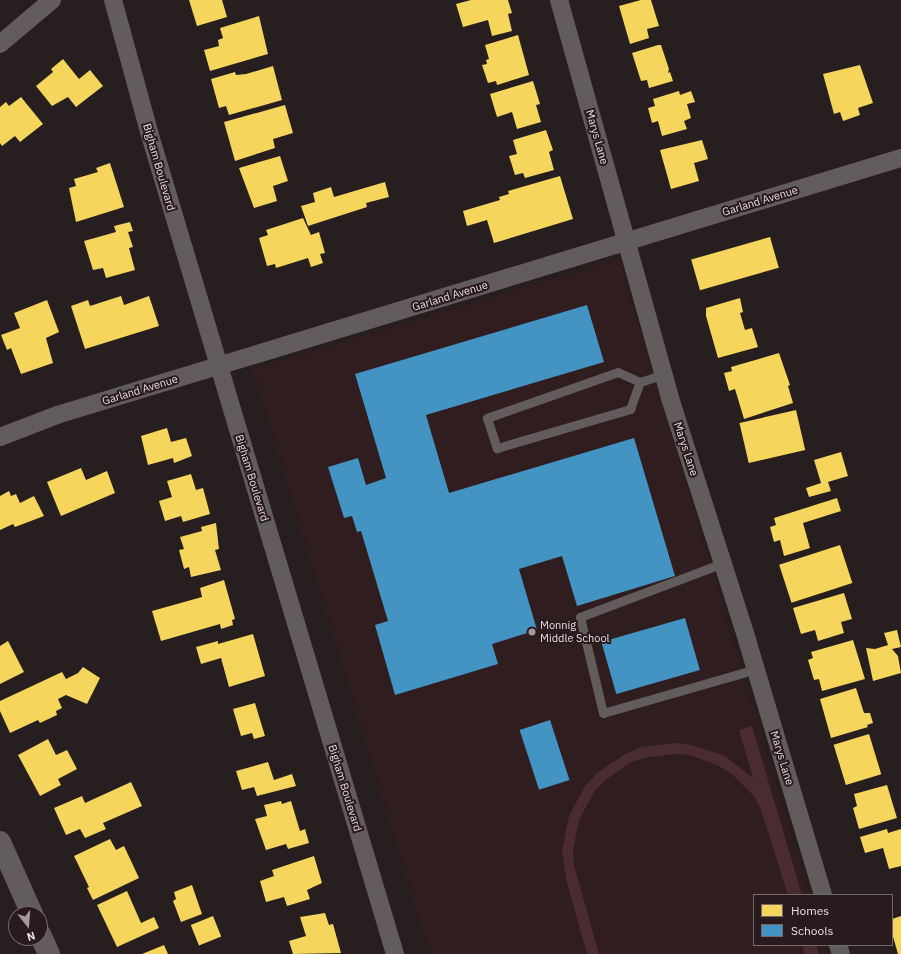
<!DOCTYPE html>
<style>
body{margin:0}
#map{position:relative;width:901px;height:954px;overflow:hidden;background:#261e1f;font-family:"IBM Plex Sans",sans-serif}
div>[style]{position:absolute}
.built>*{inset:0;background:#301d20}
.green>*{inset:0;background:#492b30}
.homes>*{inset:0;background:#f6d55c;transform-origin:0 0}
.schools>*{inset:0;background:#4393c3;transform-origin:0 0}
.service>*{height:9px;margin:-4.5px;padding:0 4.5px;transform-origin:4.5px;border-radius:4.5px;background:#625c5d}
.minor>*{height:18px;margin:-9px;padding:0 9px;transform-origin:9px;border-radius:9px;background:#625c5d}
.tertiary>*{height:22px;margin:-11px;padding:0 11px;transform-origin:11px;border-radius:11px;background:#625c5d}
.dots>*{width:11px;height:11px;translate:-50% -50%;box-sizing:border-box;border:2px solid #291a1d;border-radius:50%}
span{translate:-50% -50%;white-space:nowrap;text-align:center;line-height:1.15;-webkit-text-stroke:4px #291a1d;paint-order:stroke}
.street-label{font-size:11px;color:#e8dddf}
.poi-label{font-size:11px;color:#e8dddf}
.left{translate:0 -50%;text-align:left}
.legend{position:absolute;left:753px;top:894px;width:140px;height:52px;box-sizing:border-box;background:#291a1d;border:1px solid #75686b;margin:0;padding:5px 7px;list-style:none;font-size:12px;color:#e8dddf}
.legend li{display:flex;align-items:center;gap:8px;height:20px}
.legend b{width:20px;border:1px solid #75686b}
.north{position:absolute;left:8px;top:906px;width:40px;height:40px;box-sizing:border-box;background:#291a1d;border:1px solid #75686b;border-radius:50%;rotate:163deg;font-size:11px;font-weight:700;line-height:16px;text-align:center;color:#e8dddf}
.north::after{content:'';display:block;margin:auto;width:14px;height:18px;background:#a49a9c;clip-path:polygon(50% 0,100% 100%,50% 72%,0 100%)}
</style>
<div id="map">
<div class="built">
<div style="clip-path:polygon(619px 259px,810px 895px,754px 895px,754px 945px,825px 945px,828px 954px,430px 954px,253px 369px)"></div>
</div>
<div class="green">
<div style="clip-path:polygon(752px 726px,802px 895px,788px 895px,761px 810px,754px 796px,732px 774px,719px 766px,690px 755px,675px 754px,644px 758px,630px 763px,604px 781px,594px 792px,579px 820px,573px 850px,574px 865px,599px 954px,587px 954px,567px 883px,562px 850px,569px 816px,585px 786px,597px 773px,625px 754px,641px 747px,675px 743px,692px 745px,725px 756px,753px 778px,739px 730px)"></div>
<div style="clip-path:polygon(802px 945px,816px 945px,819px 954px,805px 954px)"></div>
</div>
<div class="homes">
<div style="clip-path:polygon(189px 0,222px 0,227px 17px,197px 26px)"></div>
<div style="clip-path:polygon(471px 0,508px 0,512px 13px,508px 14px,512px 31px,492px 36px,488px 20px,463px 27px,456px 4px)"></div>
<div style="clip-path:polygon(641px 0,651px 0,659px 26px,647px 29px,649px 38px,630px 44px,619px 6px)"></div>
<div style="clip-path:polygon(259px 16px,268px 54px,210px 71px,204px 50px,219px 46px,218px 40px,223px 38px,220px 28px)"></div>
<div style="clip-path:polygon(518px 35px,529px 75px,497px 85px,496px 81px,488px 83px,482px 65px,487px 64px,486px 60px,489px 59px,485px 45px)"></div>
<div style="clip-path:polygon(658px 45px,661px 45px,669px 69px,668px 73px,670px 72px,673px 81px,649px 88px,647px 80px,641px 81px,632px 53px)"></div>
<div style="clip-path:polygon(63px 59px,79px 79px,90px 70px,103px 86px,76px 107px,68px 97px,52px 106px,36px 86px,53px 72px,51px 69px)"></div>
<div style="clip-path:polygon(860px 65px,873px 103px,858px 108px,860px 115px,843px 121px,840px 112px,834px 114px,823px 74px)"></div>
<div style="clip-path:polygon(273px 66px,282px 100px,229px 115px,226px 106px,219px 108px,211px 79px,235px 72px,236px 75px,246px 74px)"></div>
<div style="clip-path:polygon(533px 81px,540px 104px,536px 105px,541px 122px,517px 129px,512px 112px,497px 117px,490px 94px)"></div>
<div style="clip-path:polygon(679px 91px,680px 95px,691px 91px,695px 102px,687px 104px,691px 118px,684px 121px,687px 129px,662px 136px,658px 121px,652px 123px,648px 108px,655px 106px,653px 99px)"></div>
<div style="clip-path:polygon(21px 97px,43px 124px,20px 142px,15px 136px,2px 146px,0 143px,0 107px,6px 102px,9px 106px)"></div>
<div style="clip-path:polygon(285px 105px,293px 133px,273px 139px,275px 148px,235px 161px,224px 122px)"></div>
<div style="clip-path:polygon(546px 130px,553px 150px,549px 152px,554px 170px,525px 178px,523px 173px,515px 175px,509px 156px,517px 154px,513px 140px)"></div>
<div style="clip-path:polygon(702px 140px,708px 159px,694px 163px,699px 181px,671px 189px,660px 150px)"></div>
<div style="clip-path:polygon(280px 156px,288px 181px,273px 186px,277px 201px,254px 208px,239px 168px)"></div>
<div style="clip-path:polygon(110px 163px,124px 207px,76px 222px,69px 188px,76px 186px,74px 179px,98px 172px,96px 168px)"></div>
<div style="clip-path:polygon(560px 176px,573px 219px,494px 243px,487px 220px,467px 226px,463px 211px,500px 200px,499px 197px,509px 194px,508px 191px)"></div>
<div style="clip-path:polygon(385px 182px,389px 197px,366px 203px,367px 207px,308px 226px,301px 206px,315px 202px,313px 193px,331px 187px,334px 197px)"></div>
<div style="clip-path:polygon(303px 218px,311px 235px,319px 232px,325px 253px,320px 254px,323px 263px,311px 267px,308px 258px,276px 268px,275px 264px,267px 266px,259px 238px,268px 235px,266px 230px)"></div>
<div style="clip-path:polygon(130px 222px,133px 231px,128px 232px,133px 247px,129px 248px,135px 270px,106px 278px,103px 268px,93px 270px,84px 241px,116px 232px,114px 226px)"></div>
<div style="left:770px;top:237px;width:32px;height:82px;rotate:74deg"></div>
<div style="clip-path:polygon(121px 296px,124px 305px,149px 296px,159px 326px,85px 349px,71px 306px,88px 300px,90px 306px)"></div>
<div style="clip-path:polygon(740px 298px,743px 312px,740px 313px,745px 330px,752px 328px,758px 347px,718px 358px,706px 316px,706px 308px)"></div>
<div style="clip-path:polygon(47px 300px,59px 332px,46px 338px,53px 363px,21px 374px,11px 348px,7px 350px,1px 335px,20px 328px,14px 313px)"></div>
<div style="clip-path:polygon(779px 353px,790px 385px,788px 386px,793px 403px,744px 419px,735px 389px,729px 391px,724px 373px,732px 371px,731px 367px)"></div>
<div style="left:796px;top:410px;width:41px;height:58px;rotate:77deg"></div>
<div style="clip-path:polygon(167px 428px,171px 442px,186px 438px,192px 456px,174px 463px,173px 458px,148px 465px,141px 436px)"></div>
<div style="clip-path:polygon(841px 452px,848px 476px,828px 482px,831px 491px,809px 497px,806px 488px,821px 483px,814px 460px)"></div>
<div style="clip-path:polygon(81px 468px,86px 480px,107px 471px,115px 493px,61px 516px,47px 482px)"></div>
<div style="clip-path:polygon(191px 474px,196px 490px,203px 488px,210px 514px,183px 522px,181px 516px,165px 521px,159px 501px,172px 497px,167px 481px)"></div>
<div style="clip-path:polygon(9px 491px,11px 496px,16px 494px,20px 503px,34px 496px,44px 516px,15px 527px,13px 524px,0 530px,0 496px)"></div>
<div style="clip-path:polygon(837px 498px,841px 511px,803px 523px,810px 548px,784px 556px,780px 540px,774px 542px,770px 527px,776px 525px,774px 518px)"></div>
<div style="clip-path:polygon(216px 523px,219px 549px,215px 550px,221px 570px,191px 577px,189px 567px,184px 569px,179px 550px,184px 549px,180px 537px,202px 531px,201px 527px)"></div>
<div style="left:840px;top:545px;width:40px;height:64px;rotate:72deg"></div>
<div style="clip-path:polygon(224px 580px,235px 619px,232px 620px,233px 625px,221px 629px,220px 624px,161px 641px,152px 611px,202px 597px,200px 588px)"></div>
<div style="clip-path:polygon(844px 593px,852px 619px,841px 622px,844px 633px,818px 641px,815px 630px,801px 634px,793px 608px)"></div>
<div style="clip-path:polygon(897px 630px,901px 647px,892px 649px,898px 656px,901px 673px,873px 681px,866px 648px,875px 649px,888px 645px,884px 633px)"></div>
<div style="clip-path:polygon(253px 634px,265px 676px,229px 687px,221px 658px,201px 664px,196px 647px,218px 641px,218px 644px)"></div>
<div style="clip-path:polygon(853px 640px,865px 679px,822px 691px,819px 679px,814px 680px,808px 660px,813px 658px,811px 652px)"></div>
<div style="clip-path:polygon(8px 641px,24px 672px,0 684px,0 646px)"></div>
<div style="clip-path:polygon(83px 667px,100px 678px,87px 704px,66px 695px,58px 699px,62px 708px,56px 711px,57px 715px,40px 723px,38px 720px,10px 733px,0 711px,0 701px,62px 672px,66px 679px,78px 673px)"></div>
<div style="clip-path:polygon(856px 688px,864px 713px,870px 713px,873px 723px,867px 725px,868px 727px,831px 738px,820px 699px)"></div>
<div style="clip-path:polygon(255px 703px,265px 736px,254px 739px,252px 733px,241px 736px,233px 709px)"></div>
<div style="left:869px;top:734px;width:42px;height:37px;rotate:73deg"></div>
<div style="clip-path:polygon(48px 739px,56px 755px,67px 750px,77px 769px,58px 779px,61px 785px,40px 796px,18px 755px)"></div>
<div style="clip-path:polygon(268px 762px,274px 780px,292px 774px,296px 786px,257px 796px,254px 787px,242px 790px,236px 771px)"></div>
<div style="clip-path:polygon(131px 782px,142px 806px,103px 823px,106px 829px,85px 838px,80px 829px,66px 835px,54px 808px,82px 796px,85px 803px)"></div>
<div style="clip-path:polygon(887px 785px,897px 818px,859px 829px,853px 808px,857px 806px,854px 794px)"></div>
<div style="clip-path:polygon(281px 801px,282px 804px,291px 801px,300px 831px,305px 829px,309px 843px,288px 849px,286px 844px,266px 850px,255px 819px,267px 816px,264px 805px)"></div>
<div style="clip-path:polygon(887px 829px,888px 833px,901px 829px,901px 866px,889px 869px,883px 848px,865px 853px,860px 837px)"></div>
<div style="clip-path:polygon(110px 839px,116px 850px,124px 846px,139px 878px,93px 900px,87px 888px,89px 887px,74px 856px)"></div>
<div style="clip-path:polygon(314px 856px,322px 883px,307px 890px,310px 899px,287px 906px,284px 897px,266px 902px,260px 881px,274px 876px,272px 870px)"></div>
<div style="clip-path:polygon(192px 885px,202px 914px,181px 922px,173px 901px,176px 899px,174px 892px)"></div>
<div style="clip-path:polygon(127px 891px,141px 923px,154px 917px,159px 928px,117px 947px,97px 905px)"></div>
<div style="clip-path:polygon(325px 913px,329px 925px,333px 924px,341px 953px,293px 954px,289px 941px,306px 936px,300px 917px)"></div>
<div style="left:213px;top:916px;width:22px;height:24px;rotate:68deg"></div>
<div style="clip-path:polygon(901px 916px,901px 954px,898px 954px,892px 933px,892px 919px)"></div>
<div style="clip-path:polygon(164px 945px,168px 954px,142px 954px)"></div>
</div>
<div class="schools">
<div style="clip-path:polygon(587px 305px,604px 362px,426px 415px,449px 493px,634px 438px,675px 576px,577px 606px,562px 556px,519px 569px,537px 630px,492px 644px,498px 664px,395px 695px,375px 625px,388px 621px,361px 531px,357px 532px,352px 516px,344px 518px,328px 467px,358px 458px,366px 485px,386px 478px,355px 374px)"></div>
<div style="left:685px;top:618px;width:54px;height:87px;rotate:74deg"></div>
<div style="left:550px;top:720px;width:63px;height:32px;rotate:72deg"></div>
</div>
<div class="service">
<div style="left:640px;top:382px;width:24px;rotate:-156deg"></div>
<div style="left:618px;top:372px;width:139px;rotate:160.7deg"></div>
<div style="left:487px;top:418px;width:32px;rotate:72deg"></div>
<div style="left:497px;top:448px;width:139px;rotate:-16.3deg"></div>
<div style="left:630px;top:409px;width:29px;rotate:-70deg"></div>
<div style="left:640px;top:382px;width:25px;rotate:-18deg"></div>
<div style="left:723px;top:563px;width:153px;rotate:159.3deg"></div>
<div style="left:580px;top:617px;width:99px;rotate:76.5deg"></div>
<div style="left:603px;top:713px;width:159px;rotate:-16deg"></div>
</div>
<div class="minor">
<div style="left:113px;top:0;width:137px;rotate:74.7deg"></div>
<div style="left:149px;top:132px;width:858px;rotate:73.34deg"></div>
<div style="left:559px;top:0;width:413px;rotate:74.4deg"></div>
<div style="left:670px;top:398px;width:254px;rotate:72.3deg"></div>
<div style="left:747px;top:640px;width:266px;rotate:73.4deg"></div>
<div style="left:0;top:44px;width:68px;rotate:-40.2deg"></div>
<div style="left:0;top:437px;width:61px;rotate:-21.1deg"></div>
<div style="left:57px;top:415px;width:882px;rotate:-16.94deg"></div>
<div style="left:838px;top:945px;width:9px;rotate:72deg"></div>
</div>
<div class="tertiary">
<div style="left:0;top:842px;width:79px;rotate:66deg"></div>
<div style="left:40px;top:934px;width:22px;rotate:66deg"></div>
</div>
<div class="dots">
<div style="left:532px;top:632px;background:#a49a9c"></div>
</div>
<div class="street-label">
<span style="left:597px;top:137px;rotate:74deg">Marys Lane</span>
<span style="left:159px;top:167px;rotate:74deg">Bigham Boulevard</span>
<span style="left:760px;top:201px;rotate:-17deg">Garland Avenue</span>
<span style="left:450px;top:296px;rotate:-17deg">Garland Avenue</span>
<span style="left:140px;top:390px;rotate:-17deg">Garland Avenue</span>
<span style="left:686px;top:449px;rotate:72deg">Marys Lane</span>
<span style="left:252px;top:478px;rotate:73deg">Bigham Boulevard</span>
<span style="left:782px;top:758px;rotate:73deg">Marys Lane</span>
<span style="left:345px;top:788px;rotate:73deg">Bigham Boulevard</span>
</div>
<div class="poi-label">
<span class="left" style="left:540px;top:632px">Monnig<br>Middle School</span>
</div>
<ul class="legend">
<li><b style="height:11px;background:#f6d55c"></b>Homes</li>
<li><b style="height:11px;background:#4393c3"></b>Schools</li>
</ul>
<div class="north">N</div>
</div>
